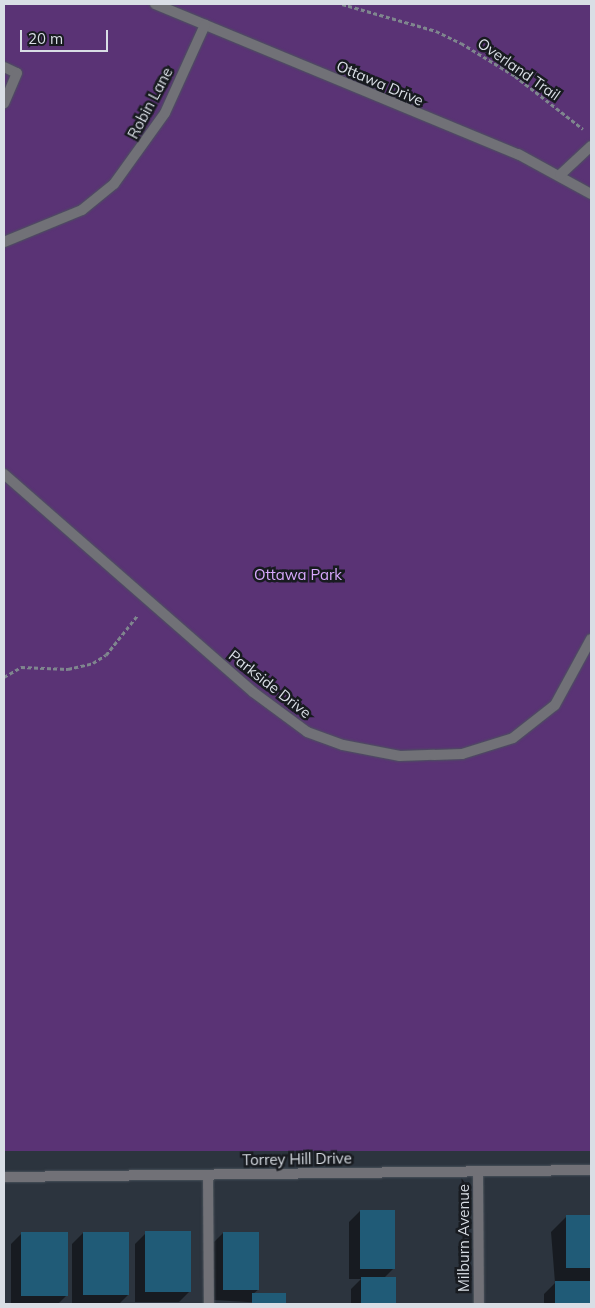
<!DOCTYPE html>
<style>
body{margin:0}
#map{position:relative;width:595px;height:1308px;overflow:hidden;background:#2c343e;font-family:Mulish,sans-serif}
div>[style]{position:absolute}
.green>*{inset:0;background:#5a3375;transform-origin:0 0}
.shadow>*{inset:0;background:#0007}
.building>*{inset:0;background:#205b77;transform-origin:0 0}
.path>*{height:3px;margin-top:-1.5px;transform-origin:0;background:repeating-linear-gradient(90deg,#7f868e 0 4px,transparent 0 6.5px)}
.roads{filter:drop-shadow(0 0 1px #4b535c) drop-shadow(0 0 1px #4b535c)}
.service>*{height:10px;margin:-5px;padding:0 5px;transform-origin:5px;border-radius:5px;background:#717177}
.minor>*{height:10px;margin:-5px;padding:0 5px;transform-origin:5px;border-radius:5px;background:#717177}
span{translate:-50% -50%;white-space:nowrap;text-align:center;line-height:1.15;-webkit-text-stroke:5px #181b20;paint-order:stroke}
.street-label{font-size:15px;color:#d9dee5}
.park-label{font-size:15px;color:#d8a9fd}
.frame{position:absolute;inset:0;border:5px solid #d9dee5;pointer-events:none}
.scale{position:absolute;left:20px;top:30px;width:88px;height:22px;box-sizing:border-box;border:2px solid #d9dee5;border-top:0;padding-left:6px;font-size:15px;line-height:18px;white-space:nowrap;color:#d9dee5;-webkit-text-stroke:4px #181b20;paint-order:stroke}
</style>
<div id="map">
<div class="green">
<div style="left:4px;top:4px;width:587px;height:1147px"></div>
</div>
<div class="shadow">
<div style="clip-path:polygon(360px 1211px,394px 1268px,384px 1278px,395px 1278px,395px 1304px,351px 1304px,351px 1289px,361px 1279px,349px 1279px,349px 1222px)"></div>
<div style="clip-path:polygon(567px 1216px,591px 1216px,591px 1304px,544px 1304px,544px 1294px,555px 1283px,551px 1232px)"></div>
<div style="clip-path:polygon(22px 1233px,67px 1295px,58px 1304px,11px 1304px,11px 1244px)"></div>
<div style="clip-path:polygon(83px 1233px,128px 1295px,119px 1304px,72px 1304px,72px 1244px)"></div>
<div style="clip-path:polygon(146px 1233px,190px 1291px,179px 1302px,135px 1302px,135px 1244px)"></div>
<div style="clip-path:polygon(223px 1233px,259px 1289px,253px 1294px,285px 1294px,285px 1304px,213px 1300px,212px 1244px)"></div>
</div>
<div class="building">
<div style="left:360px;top:1210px;width:35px;height:59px"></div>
<div style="left:566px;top:1215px;width:25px;height:53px"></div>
<div style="left:145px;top:1231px;width:46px;height:61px"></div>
<div style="left:21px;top:1232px;width:47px;height:64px"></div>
<div style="left:83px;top:1232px;width:46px;height:63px"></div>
<div style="left:223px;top:1232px;width:36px;height:58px"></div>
<div style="left:361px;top:1277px;width:35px;height:27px"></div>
<div style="left:591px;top:1281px;width:23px;height:36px;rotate:90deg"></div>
<div style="left:252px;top:1293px;width:34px;height:11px"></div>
</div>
<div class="path">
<div style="left:342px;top:4px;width:98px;rotate:16deg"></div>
<div style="left:436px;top:31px;width:28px;rotate:26deg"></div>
<div style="left:461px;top:43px;width:63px;rotate:31.4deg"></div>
<div style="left:515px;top:76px;width:86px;rotate:37.9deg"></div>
<div style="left:4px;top:677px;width:20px;rotate:-30deg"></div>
<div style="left:21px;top:667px;width:47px;rotate:2.4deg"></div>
<div style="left:68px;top:669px;width:26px;rotate:-13deg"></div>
<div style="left:93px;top:663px;width:15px;rotate:-32deg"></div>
<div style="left:106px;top:655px;width:50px;rotate:-51.5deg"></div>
</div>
<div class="roads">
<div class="service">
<div style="left:4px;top:67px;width:14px;rotate:25deg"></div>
<div style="left:17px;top:73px;width:33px;rotate:113deg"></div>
<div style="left:208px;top:1175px;width:129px;rotate:89.6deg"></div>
</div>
<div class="minor">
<div style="left:155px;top:4px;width:393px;rotate:22.5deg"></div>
<div style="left:518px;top:154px;width:83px;rotate:28.7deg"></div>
<div style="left:560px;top:175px;width:42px;rotate:-43.1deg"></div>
<div style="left:4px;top:242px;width:84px;rotate:-22.3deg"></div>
<div style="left:82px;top:210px;width:41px;rotate:-39.1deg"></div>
<div style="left:114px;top:184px;width:87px;rotate:-54.3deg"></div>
<div style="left:165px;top:113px;width:97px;rotate:-65.6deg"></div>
<div style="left:4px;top:474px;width:331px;rotate:41.2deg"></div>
<div style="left:253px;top:692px;width:67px;rotate:36.5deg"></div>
<div style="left:307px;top:732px;width:38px;rotate:20deg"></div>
<div style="left:343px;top:745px;width:58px;rotate:10.9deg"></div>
<div style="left:400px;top:756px;width:34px;rotate:-2deg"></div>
<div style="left:434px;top:755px;width:28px;rotate:-2deg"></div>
<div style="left:462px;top:754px;width:53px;rotate:-17.4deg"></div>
<div style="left:513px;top:738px;width:53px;rotate:-38.2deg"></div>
<div style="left:555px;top:705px;width:75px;rotate:-61.4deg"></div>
<div style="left:478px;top:1172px;width:132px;rotate:89.6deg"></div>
<div style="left:4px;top:1177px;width:587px;rotate:-0.68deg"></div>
</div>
</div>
<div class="street-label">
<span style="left:519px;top:69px;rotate:35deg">Overland Trail</span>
<span style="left:380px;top:83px;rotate:23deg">Ottawa Drive</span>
<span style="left:150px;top:103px;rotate:-62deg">Robin Lane</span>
<span style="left:270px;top:684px;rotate:38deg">Parkside Drive</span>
<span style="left:297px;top:1159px;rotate:-1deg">Torrey Hill Drive</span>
<span style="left:464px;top:1238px;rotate:-90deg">Milburn Avenue</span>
</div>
<div class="park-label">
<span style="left:298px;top:575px">Ottawa Park</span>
</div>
<div class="frame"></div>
<div class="scale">20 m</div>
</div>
